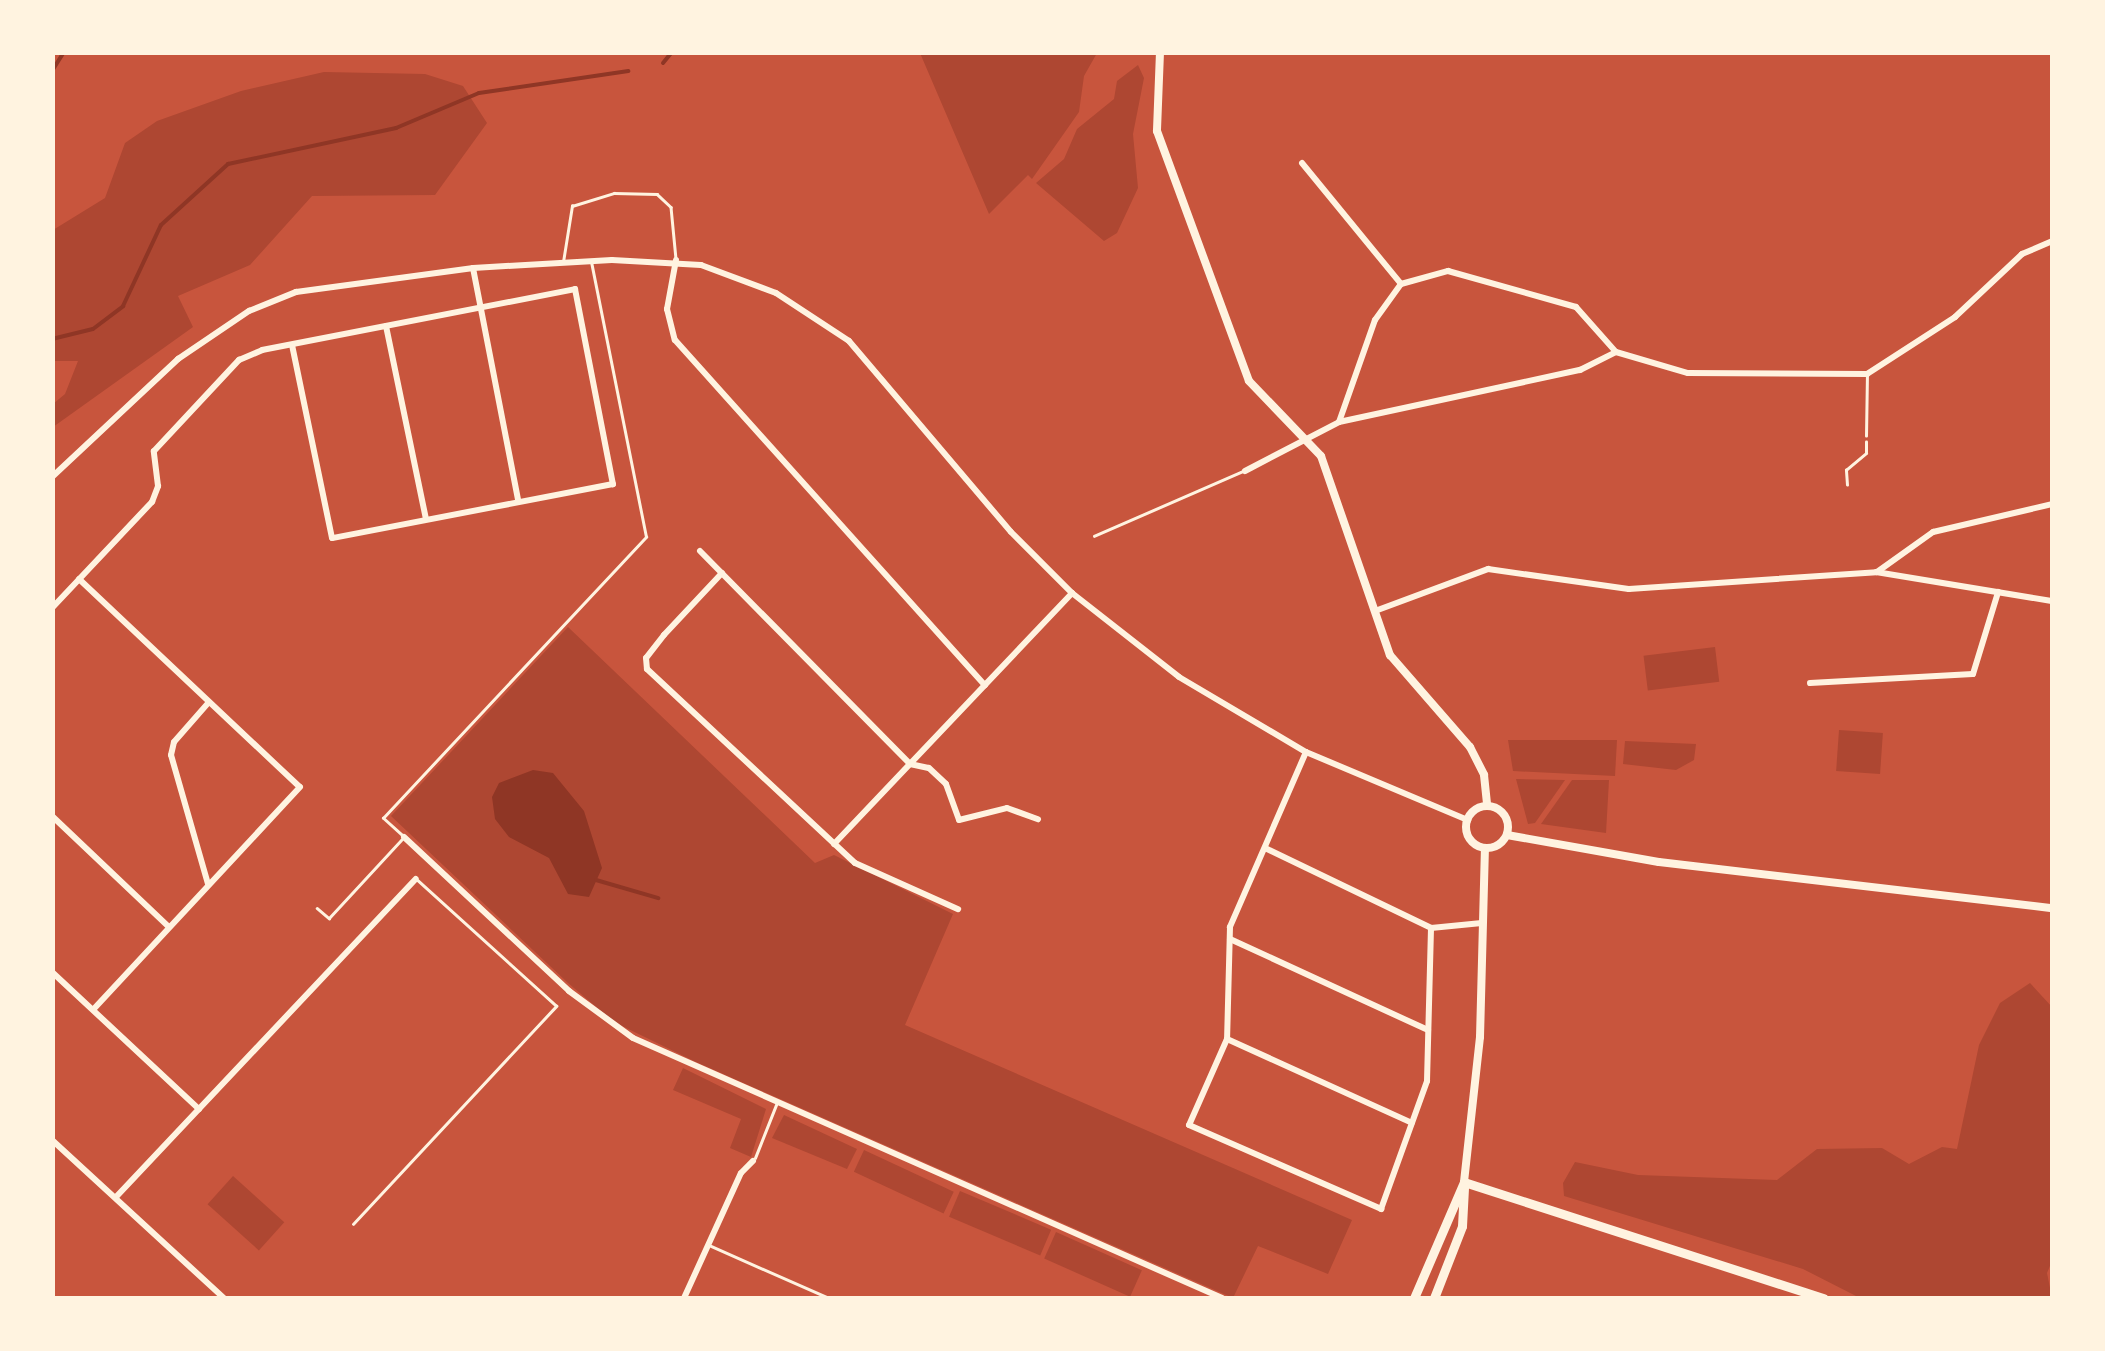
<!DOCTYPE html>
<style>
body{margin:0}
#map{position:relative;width:2105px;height:1351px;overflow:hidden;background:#c8553d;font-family:Jost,sans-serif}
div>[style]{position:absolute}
.green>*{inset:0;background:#ae4732;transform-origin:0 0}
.water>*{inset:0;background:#8f3625}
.stream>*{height:4px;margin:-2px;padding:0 2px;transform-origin:2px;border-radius:2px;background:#8f3625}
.path>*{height:2.5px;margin:-1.25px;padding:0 1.25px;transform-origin:1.25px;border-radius:1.25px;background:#fff3e0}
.service>*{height:2.5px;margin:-1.25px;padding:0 1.25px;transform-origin:1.25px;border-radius:1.25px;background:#fff3e0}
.minor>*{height:6px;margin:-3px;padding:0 3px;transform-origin:3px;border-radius:3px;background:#fff3e0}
.tertiary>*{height:8px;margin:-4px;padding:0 4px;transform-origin:4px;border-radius:4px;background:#fff3e0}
.tertiary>.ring{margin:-4px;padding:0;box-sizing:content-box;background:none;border:8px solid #fff3e0;border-radius:50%}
.primary>*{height:9px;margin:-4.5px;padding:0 4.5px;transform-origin:4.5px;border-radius:4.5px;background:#fff3e0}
span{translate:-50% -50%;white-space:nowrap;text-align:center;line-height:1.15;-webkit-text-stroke:8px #fff3e0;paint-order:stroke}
.frame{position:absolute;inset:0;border:55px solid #fff3e0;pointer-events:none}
</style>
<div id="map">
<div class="green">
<div style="clip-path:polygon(920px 53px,1097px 53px,1084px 76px,1079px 112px,1032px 179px,1028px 175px,989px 214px)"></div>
<div style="clip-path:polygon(1138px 65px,1144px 78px,1133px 134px,1138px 188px,1117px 233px,1104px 241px,1036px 183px,1064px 159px,1077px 129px,1114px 99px,1117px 81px)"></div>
<div style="clip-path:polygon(324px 72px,425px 74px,463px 86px,487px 123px,435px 195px,312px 196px,250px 265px,178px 296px,193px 327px,53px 427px,53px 404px,65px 394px,78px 361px,53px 361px,53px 230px,105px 198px,125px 143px,157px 121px,241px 91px)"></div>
<div style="clip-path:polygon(568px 627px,815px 863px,834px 855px,953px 914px,905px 1025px,1352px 1220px,1328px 1274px,1258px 1246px,1233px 1298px,696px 1062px,614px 1022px,568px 983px,391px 816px)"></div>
<div style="left:1715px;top:647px;width:35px;height:72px;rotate:83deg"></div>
<div style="left:1839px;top:730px;width:44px;height:41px;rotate:4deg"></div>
<div style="clip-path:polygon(1508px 740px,1617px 740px,1615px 776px,1513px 771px)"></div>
<div style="clip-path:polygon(1625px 741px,1696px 744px,1694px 760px,1676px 770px,1623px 764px)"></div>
<div style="clip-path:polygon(1516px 779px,1565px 780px,1535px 823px,1528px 824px)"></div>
<div style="clip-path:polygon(1572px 780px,1609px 780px,1606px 833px,1541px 824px)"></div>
<div style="clip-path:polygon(2030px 983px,2052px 1007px,2052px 1261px,2047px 1273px,2052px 1298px,1860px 1298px,1803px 1269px,1564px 1196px,1563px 1183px,1575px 1162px,1638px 1175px,1777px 1180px,1817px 1149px,1882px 1148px,1909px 1164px,1942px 1147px,1957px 1149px,1979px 1045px,2000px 1003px)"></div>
<div style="clip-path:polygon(683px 1068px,766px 1109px,751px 1157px,730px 1148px,741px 1119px,673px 1090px)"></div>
<div style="clip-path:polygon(784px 1115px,857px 1149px,847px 1169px,772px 1138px)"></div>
<div style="left:864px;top:1150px;width:99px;height:24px;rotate:25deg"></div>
<div style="left:233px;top:1176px;width:69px;height:38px;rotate:42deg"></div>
<div style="left:960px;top:1191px;width:99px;height:28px;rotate:23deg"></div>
<div style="left:1056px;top:1232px;width:94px;height:29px;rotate:24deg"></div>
</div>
<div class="water">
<div style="clip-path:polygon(533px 770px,553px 773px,584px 811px,602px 868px,589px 897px,568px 894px,549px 858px,509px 837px,495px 819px,492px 797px,499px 783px)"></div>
</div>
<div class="stream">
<div style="left:663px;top:63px;width:14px;rotate:-51deg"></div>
<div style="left:52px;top:71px;width:22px;rotate:-58deg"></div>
<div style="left:52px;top:339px;width:42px;rotate:-13.7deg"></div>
<div style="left:93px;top:329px;width:38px;rotate:-37deg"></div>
<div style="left:123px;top:306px;width:89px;rotate:-64.9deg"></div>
<div style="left:161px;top:225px;width:91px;rotate:-42.3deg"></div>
<div style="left:228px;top:164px;width:172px;rotate:-12.1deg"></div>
<div style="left:396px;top:128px;width:90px;rotate:-22.9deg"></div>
<div style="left:479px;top:93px;width:151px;rotate:-8.4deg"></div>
<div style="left:596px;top:880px;width:65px;rotate:16.2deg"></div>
</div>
<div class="path">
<div style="left:1847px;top:485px;width:15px;rotate:-94deg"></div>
<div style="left:1846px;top:470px;width:26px;rotate:-40deg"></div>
<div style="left:1866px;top:453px;width:11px;rotate:-90deg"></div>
</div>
<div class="service">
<div style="left:563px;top:262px;width:57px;rotate:-80.9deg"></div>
<div style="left:572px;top:206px;width:44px;rotate:-17.2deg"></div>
<div style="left:614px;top:193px;width:43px;rotate:1.3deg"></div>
<div style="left:657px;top:194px;width:19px;rotate:43deg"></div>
<div style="left:671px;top:207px;width:52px;rotate:84.5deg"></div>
<div style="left:1866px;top:436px;width:61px;rotate:-89.1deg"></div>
<div style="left:1094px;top:536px;width:163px;rotate:-23.6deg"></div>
<div style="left:317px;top:908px;width:16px;rotate:40deg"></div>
<div style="left:329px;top:918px;width:110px;rotate:-47.2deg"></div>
<div style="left:404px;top:837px;width:28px;rotate:-138deg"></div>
<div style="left:383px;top:818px;width:385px;rotate:-46.9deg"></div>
<div style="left:646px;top:537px;width:280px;rotate:-101.3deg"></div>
<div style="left:755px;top:1158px;width:57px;rotate:-68.4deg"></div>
<div style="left:353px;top:1224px;width:298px;rotate:-47deg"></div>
<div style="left:556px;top:1006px;width:186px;rotate:-137.8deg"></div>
<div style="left:711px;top:1246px;width:129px;rotate:23.8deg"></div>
</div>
<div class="minor">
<div style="left:1302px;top:163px;width:156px;rotate:50.7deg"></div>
<div style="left:676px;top:260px;width:50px;rotate:100.4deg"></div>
<div style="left:667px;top:309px;width:32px;rotate:76deg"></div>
<div style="left:675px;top:340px;width:464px;rotate:48.1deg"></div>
<div style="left:473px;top:268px;width:236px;rotate:79deg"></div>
<div style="left:386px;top:326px;width:197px;rotate:78.3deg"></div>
<div style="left:1339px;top:422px;width:108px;rotate:-70.6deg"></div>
<div style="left:1375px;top:320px;width:44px;rotate:-54.2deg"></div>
<div style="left:1401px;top:284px;width:49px;rotate:-15.5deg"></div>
<div style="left:1448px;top:271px;width:133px;rotate:15.7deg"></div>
<div style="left:1576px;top:307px;width:60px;rotate:48.4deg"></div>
<div style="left:1245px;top:471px;width:106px;rotate:-27.5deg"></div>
<div style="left:1339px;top:422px;width:247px;rotate:-12.2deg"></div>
<div style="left:1580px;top:370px;width:40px;rotate:-26.6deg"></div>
<div style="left:1616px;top:352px;width:75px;rotate:16.3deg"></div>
<div style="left:1688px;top:373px;width:179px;rotate:0.3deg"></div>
<div style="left:1867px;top:374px;width:105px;rotate:-32.9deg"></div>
<div style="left:1955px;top:317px;width:92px;rotate:-43.2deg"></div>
<div style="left:2022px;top:254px;width:33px;rotate:-23deg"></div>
<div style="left:52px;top:477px;width:173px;rotate:-43.1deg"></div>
<div style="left:178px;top:359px;width:86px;rotate:-34.1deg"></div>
<div style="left:249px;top:311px;width:51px;rotate:-22deg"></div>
<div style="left:296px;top:292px;width:179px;rotate:-7.7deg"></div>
<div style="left:473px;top:268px;width:139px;rotate:-3.3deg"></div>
<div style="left:612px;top:260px;width:89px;rotate:3.2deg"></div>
<div style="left:701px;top:265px;width:80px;rotate:20.5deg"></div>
<div style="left:776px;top:293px;width:87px;rotate:33.3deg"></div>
<div style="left:849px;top:341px;width:250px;rotate:49.7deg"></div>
<div style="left:1011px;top:532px;width:86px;rotate:45deg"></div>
<div style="left:1072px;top:593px;width:136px;rotate:38.1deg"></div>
<div style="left:1179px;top:677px;width:147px;rotate:30.6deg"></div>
<div style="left:1306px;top:752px;width:176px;rotate:22.8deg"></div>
<div style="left:700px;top:551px;width:299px;rotate:45.4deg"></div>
<div style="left:910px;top:764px;width:19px;rotate:12deg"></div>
<div style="left:929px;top:768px;width:23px;rotate:43deg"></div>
<div style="left:946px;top:784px;width:38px;rotate:70deg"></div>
<div style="left:959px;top:820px;width:49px;rotate:-14deg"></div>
<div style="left:1007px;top:808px;width:33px;rotate:20deg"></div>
<div style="left:1877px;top:572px;width:69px;rotate:-35.5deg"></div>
<div style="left:1933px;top:532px;width:122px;rotate:-13.2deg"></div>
<div style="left:722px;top:573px;width:85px;rotate:133.1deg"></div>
<div style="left:664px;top:635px;width:29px;rotate:128deg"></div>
<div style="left:646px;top:658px;width:11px;rotate:85deg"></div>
<div style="left:647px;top:669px;width:284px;rotate:43deg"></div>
<div style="left:855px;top:863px;width:113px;rotate:24.1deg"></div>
<div style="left:79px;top:579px;width:303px;rotate:43.3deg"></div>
<div style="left:300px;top:787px;width:303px;rotate:132.9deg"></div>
<div style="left:52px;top:608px;width:146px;rotate:-46.7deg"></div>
<div style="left:152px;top:502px;width:17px;rotate:-69deg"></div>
<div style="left:158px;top:486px;width:35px;rotate:-97deg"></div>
<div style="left:154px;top:451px;width:125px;rotate:-47deg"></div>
<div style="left:239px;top:360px;width:25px;rotate:-23deg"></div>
<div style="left:262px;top:350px;width:319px;rotate:-11deg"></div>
<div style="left:575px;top:289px;width:199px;rotate:79deg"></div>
<div style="left:613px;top:484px;width:286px;rotate:169.1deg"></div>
<div style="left:332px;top:538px;width:197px;rotate:-101.7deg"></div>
<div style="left:1375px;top:611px;width:121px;rotate:-20.4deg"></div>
<div style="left:1488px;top:569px;width:142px;rotate:8.1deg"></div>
<div style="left:1629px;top:589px;width:248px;rotate:-3.9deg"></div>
<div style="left:1876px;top:572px;width:178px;rotate:9.4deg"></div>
<div style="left:1810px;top:683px;width:163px;rotate:-3.2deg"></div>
<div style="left:1973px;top:674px;width:86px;rotate:-73deg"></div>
<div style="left:1306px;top:752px;width:191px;rotate:113.5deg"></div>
<div style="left:1230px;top:927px;width:112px;rotate:91.5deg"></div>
<div style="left:1227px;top:1039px;width:94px;rotate:113.8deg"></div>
<div style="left:1189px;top:1125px;width:210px;rotate:23.6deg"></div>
<div style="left:1381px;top:1209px;width:136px;rotate:-70.2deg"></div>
<div style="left:1427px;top:1081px;width:153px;rotate:-88.5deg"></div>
<div style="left:1431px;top:928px;width:51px;rotate:-5.6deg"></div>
<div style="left:52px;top:816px;width:161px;rotate:43.5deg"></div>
<div style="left:404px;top:837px;width:226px;rotate:43deg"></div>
<div style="left:569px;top:991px;width:79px;rotate:36.3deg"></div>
<div style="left:633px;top:1038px;width:644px;rotate:23.82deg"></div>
<div style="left:834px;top:844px;width:346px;rotate:-46.5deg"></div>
<div style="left:1265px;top:848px;width:184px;rotate:25.7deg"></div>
<div style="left:208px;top:884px;width:134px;rotate:-106deg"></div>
<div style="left:171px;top:755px;width:13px;rotate:-77deg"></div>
<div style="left:174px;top:742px;width:53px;rotate:-48.8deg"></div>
<div style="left:1230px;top:939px;width:218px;rotate:24.7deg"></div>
<div style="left:52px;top:972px;width:201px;rotate:43deg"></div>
<div style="left:1227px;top:1039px;width:203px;rotate:24.4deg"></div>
<div style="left:52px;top:1140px;width:234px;rotate:42.6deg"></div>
<div style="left:116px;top:1197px;width:437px;rotate:-46.7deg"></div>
<div style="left:684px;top:1298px;width:137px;rotate:-65.5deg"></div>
<div style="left:741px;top:1173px;width:17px;rotate:-45deg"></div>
</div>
<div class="tertiary">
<div style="left:1160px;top:52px;width:79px;rotate:92.2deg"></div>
<div style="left:1157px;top:131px;width:266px;rotate:69.8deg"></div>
<div style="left:1249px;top:381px;width:104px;rotate:46.2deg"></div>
<div style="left:1321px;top:456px;width:211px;rotate:70.9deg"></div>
<div style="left:1390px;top:655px;width:122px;rotate:49deg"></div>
<div style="left:1470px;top:747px;width:31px;rotate:63deg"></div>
<div style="left:1484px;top:775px;width:31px;rotate:84deg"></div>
<div class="ring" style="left:1466px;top:806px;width:34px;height:34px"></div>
<div style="left:1507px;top:835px;width:154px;rotate:10.1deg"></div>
<div style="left:1659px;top:862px;width:396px;rotate:6.7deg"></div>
<div style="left:1464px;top:1182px;width:146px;rotate:-83.7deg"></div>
<div style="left:1480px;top:1037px;width:189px;rotate:-88.5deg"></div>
</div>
<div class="primary">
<div style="left:1464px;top:1182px;width:378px;rotate:17.9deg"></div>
<div style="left:1414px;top:1298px;width:126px;rotate:-66.7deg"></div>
<div style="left:1434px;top:1298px;width:77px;rotate:-68.7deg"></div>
<div style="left:1462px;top:1226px;width:39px;rotate:-87deg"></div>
</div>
<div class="frame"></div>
</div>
